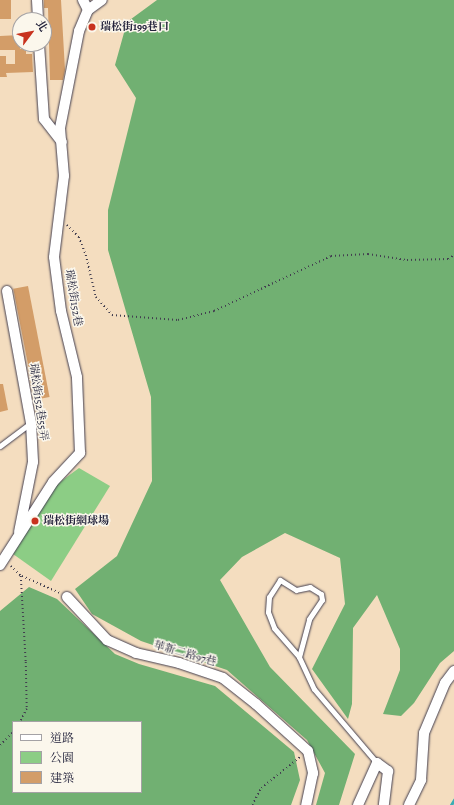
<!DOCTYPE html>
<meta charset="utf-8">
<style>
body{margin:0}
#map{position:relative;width:454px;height:805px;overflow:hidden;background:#f4ddbf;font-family:Alegreya,"Noto Serif TC",serif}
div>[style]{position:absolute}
.green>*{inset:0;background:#8ccd85}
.forest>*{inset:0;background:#71b072}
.stream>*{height:2.5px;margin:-1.25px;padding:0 1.25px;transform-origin:1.25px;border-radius:1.25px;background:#3aacb4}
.building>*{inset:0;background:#d39d68;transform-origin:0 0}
.path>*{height:1.5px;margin-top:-0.75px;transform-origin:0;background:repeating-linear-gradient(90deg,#423e4f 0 1px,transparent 0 4px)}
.roads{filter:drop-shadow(0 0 1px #423e4f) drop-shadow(0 0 1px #423e4f)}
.lane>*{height:5px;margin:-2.5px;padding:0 2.5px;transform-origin:2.5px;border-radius:2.5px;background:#fff}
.street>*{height:10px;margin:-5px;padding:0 5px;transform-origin:5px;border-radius:5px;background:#fff}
.dots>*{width:11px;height:11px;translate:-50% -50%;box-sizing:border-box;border:2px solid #fbf7ec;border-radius:50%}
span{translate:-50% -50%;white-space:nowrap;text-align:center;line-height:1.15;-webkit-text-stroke:3px #fbf7ec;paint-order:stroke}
.poi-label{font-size:11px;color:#22223b;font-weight:700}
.left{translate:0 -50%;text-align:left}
.street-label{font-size:11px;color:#22223b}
.legend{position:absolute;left:12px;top:721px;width:130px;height:72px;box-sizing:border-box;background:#fbf7ec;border:1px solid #a4a2a5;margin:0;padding:5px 7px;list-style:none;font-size:12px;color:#22223b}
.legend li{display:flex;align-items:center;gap:8px;height:20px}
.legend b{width:20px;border:1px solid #a4a2a5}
.north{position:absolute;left:12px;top:12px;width:40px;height:40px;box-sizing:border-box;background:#fbf7ec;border:1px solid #a4a2a5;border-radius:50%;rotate:58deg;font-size:11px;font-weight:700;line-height:16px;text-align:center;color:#22223b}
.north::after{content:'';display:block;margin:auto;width:14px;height:18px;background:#c8321e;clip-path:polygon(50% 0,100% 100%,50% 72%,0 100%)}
</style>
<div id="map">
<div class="green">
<div style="clip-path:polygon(79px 468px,110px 486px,51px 581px,13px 554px,56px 485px)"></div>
</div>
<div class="forest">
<div style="clip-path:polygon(157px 0,454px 0,454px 651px,440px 663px,414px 703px,401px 716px,383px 714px,400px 670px,400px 649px,377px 595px,353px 628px,352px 704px,348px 719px,312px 669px,345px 604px,340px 558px,285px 533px,242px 557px,220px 580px,270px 667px,355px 754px,339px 805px,316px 805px,325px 773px,307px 740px,227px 670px,141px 641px,92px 614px,75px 589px,117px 556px,152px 481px,151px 397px,108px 250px,108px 210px,136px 98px,115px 65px,127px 22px)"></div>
<div style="clip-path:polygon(evenodd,29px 587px,57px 599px,115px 654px,139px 664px,215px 686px,294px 752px,300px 780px,291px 805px,0 805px,0 611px,29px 587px,13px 722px,141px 722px,141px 792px,13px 792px,13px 722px)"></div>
</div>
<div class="stream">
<div style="left:451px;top:805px;width:6px;rotate:-59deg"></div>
</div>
<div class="building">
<div style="left:0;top:0;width:11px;height:19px"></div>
<div style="clip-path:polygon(44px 0,61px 0,65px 70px,63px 80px,50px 80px,48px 8px,44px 8px)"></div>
<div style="clip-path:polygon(20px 35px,20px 49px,26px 49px,26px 54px,32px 54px,33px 72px,6px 73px,7px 77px,0 77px,0 56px,6px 56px,6px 64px,15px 64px,15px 50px,0 50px,0 36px)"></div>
<div style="left:28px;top:286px;width:113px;height:15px;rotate:79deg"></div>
<div style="clip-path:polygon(0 384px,3px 384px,8px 410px,0 412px)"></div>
</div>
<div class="path">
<div style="left:67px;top:225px;width:17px;rotate:45deg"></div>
<div style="left:79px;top:237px;width:19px;rotate:69deg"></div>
<div style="left:86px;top:255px;width:43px;rotate:76.6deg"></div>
<div style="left:96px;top:297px;width:24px;rotate:48deg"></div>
<div style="left:112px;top:315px;width:66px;rotate:4.3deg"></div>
<div style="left:178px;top:320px;width:37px;rotate:-14deg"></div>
<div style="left:214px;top:311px;width:129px;rotate:-25.2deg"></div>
<div style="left:331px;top:256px;width:37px;rotate:-3deg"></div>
<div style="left:368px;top:254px;width:39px;rotate:9deg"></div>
<div style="left:407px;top:260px;width:41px;rotate:-1.4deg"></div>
<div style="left:448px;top:259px;width:7px;rotate:-34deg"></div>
<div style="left:11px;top:566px;width:14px;rotate:45deg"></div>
<div style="left:21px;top:576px;width:86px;rotate:86.7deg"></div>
<div style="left:26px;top:662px;width:47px;rotate:88.8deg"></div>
<div style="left:27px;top:709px;width:15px;rotate:118deg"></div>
<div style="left:22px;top:576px;width:42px;rotate:24.1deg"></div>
<div style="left:0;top:745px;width:18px;rotate:-45deg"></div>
<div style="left:252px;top:805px;width:19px;rotate:-62deg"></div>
<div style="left:261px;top:788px;width:50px;rotate:-38.5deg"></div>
</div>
<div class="roads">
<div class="lane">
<div style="left:0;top:446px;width:39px;rotate:-37deg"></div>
<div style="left:299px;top:657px;width:39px;rotate:-75deg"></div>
<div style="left:309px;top:619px;width:23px;rotate:-56deg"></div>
<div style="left:322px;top:600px;width:6px;rotate:-99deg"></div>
<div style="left:321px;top:594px;width:13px;rotate:-148deg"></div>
<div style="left:310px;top:587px;width:14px;rotate:168deg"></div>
<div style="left:296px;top:590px;width:19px;rotate:-148deg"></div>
<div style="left:280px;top:580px;width:20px;rotate:123deg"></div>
<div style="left:269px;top:597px;width:15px;rotate:94deg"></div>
<div style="left:268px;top:612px;width:17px;rotate:69deg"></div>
<div style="left:274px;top:628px;width:38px;rotate:49deg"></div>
<div style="left:299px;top:657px;width:35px;rotate:65deg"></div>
<div style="left:314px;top:689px;width:97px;rotate:49.6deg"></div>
</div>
<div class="street">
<div style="left:37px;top:0;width:20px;rotate:87deg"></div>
<div style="left:83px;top:0;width:11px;rotate:63deg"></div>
<div style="left:88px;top:10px;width:17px;rotate:-36deg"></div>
<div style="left:39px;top:44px;width:75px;rotate:86.2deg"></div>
<div style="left:44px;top:119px;width:29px;rotate:52deg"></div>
<div style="left:7px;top:291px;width:134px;rotate:79.7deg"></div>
<div style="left:31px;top:423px;width:39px;rotate:87deg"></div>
<div style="left:33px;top:462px;width:71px;rotate:101.3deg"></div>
<div style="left:0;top:565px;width:98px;rotate:-57.4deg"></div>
<div style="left:53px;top:482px;width:40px;rotate:-47deg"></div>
<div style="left:80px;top:453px;width:76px;rotate:-92.3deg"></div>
<div style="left:77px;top:377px;width:68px;rotate:-103.6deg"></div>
<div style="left:61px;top:311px;width:54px;rotate:-97.4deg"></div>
<div style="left:54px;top:257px;width:82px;rotate:-83deg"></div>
<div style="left:64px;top:176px;width:48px;rotate:-94.8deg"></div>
<div style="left:60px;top:128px;width:99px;rotate:-78.9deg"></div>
<div style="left:79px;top:31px;width:23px;rotate:-67deg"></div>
<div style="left:67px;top:597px;width:59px;rotate:47.1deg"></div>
<div style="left:107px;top:640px;width:32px;rotate:24deg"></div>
<div style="left:136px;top:653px;width:44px;rotate:13.1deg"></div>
<div style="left:179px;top:663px;width:46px;rotate:18.8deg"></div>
<div style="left:223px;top:678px;width:42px;rotate:38.2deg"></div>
<div style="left:256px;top:704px;width:70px;rotate:42.1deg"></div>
<div style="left:308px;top:751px;width:23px;rotate:77deg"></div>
<div style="left:313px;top:773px;width:33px;rotate:102deg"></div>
<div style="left:358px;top:805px;width:46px;rotate:-65.7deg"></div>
<div style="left:377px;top:763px;width:14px;rotate:36deg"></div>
<div style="left:388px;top:771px;width:34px;rotate:97deg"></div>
<div style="left:409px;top:805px;width:28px;rotate:-64deg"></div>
<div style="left:421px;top:780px;width:47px;rotate:-86.3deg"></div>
<div style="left:424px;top:733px;width:54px;rotate:-67.2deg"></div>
<div style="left:445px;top:683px;width:15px;rotate:-53deg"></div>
</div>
</div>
<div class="dots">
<div style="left:92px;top:27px;background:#c8321e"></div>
<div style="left:35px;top:521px;background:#c8321e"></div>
</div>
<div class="poi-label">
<span class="left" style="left:100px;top:27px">瑞松街199巷口</span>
<span class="left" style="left:43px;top:521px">瑞松街網球場</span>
</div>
<div class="street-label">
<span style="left:73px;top:298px;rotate:81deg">瑞松街152巷</span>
<span style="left:38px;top:402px;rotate:82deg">瑞松街152巷55弄</span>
<span style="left:185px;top:654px;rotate:16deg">華新二路97巷</span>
</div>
<ul class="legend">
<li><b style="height:5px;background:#fff"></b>道路</li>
<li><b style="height:11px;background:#8ccd85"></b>公園</li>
<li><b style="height:11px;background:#d39d68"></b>建築</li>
</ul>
<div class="north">北</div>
</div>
